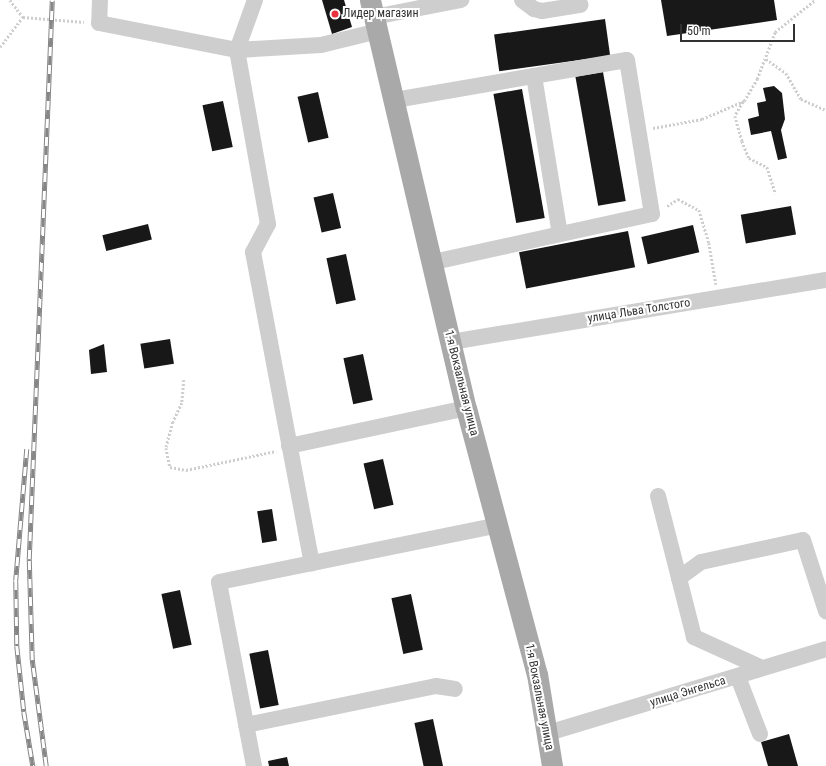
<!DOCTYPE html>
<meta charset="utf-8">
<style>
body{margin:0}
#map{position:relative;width:826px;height:766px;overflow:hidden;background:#fff;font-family:"Roboto Condensed",sans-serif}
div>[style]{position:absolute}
.building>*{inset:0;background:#181818;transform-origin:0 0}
.path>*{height:2.5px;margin-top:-1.25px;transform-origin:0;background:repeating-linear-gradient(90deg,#cecece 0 2px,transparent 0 4px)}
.minor>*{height:16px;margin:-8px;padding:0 8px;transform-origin:8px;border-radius:8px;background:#cecece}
.major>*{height:21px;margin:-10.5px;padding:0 10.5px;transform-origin:10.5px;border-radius:10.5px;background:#a9a9a9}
.rail>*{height:4.5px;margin-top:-2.25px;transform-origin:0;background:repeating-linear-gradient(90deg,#fff 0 9px,#868686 0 18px);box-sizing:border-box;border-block:1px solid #868686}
.dots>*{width:11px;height:11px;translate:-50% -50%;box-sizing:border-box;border:2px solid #fff;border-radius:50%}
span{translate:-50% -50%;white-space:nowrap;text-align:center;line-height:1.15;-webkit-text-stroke:4px #fff;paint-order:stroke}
.poi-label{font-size:12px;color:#313131}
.left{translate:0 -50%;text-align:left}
.street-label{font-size:12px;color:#313131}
.scale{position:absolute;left:680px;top:24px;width:115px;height:18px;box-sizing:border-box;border:2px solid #313131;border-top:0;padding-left:5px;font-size:12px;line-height:14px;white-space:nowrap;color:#313131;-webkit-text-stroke:3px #fff;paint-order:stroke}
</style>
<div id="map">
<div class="building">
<div style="clip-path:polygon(322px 0,344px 0,352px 27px,332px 34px)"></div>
<div style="clip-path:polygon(661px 0,774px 0,777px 20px,667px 36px)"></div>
<div style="left:605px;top:19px;width:37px;height:112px;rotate:82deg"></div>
<div style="left:603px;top:72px;width:131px;height:28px;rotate:80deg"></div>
<div style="clip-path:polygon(774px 86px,782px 93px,785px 119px,781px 130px,787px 158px,778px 160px,771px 131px,751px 135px,748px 119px,759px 116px,757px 103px,766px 101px,763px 88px)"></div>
<div style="left:522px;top:89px;width:131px;height:29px;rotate:80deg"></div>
<div style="left:318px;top:92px;width:47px;height:21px;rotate:77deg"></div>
<div style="left:223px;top:101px;width:47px;height:21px;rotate:78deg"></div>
<div style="left:333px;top:193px;width:36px;height:20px;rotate:77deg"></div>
<div style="left:791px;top:206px;width:29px;height:51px;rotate:80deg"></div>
<div style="left:148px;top:224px;width:16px;height:47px;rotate:76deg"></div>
<div style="left:693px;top:225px;width:28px;height:53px;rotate:77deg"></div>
<div style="left:628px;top:231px;width:37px;height:111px;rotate:79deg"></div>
<div style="left:346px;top:254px;width:47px;height:20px;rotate:78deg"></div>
<div style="left:170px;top:339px;width:25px;height:30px;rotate:81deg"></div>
<div style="clip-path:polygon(104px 344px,107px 372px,91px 374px,89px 350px)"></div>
<div style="left:363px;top:354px;width:47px;height:20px;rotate:78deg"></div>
<div style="left:383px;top:459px;width:47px;height:20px;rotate:77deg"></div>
<div style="left:272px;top:509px;width:32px;height:15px;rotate:81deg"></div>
<div style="left:180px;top:590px;width:56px;height:19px;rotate:78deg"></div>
<div style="left:411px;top:594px;width:57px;height:20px;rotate:78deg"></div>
<div style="left:268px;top:650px;width:56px;height:19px;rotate:79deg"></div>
<div style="left:433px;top:719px;width:48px;height:19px;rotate:78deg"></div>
<div style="clip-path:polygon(789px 734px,798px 766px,768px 766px,761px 742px)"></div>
<div style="clip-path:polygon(287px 757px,289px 766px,269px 766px,268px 761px)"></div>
</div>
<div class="path">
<div style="left:10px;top:0;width:21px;rotate:53deg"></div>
<div style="left:23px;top:17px;width:61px;rotate:4.7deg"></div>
<div style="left:0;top:47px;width:38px;rotate:-53deg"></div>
<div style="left:766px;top:59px;width:24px;rotate:35deg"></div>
<div style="left:786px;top:73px;width:30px;rotate:60deg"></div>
<div style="left:801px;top:99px;width:27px;rotate:24deg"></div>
<div style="left:743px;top:102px;width:16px;rotate:120deg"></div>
<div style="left:735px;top:116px;width:26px;rotate:74deg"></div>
<div style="left:742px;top:141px;width:18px;rotate:68deg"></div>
<div style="left:749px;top:158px;width:20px;rotate:27deg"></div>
<div style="left:767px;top:167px;width:28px;rotate:72deg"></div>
<div style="left:653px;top:128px;width:50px;rotate:-10.4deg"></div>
<div style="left:702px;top:119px;width:46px;rotate:-23.2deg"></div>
<div style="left:744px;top:101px;width:26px;rotate:-59deg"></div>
<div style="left:757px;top:79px;width:50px;rotate:-69deg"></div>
<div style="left:775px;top:32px;width:51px;rotate:-38.7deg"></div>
<div style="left:667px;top:206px;width:13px;rotate:-32deg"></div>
<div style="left:678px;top:199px;width:24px;rotate:28deg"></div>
<div style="left:699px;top:210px;width:34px;rotate:73deg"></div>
<div style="left:709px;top:243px;width:42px;rotate:80.3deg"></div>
<div style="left:184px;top:380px;width:23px;rotate:95deg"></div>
<div style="left:182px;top:403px;width:21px;rotate:115deg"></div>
<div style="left:173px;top:422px;width:27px;rotate:105deg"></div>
<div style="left:166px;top:448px;width:19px;rotate:78deg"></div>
<div style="left:170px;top:467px;width:16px;rotate:11deg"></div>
<div style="left:186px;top:470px;width:92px;rotate:-11.9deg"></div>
</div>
<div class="minor">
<div style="left:100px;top:0;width:23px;rotate:92deg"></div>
<div style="left:99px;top:23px;width:141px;rotate:11.1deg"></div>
<div style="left:237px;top:50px;width:84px;rotate:-3.4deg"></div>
<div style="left:321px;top:45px;width:59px;rotate:-13.8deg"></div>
<div style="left:255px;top:0;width:53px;rotate:109.8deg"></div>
<div style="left:237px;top:50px;width:177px;rotate:79.9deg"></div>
<div style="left:268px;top:224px;width:32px;rotate:118deg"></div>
<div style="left:253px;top:252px;width:317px;rotate:79.3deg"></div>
<div style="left:522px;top:0;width:15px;rotate:37deg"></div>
<div style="left:534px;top:9px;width:8px;rotate:14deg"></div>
<div style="left:542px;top:11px;width:39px;rotate:-9deg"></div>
<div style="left:374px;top:17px;width:89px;rotate:-11.1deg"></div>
<div style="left:534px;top:76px;width:160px;rotate:80.7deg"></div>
<div style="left:395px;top:100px;width:235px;rotate:-9.8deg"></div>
<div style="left:627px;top:60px;width:156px;rotate:80.8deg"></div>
<div style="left:652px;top:214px;width:224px;rotate:167.6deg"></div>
<div style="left:451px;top:342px;width:380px;rotate:-9.4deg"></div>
<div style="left:289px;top:446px;width:181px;rotate:-12.1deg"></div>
<div style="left:658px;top:496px;width:85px;rotate:75.6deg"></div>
<div style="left:762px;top:668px;width:75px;rotate:-155.5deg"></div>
<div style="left:694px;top:637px;width:61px;rotate:-104.3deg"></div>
<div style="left:679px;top:578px;width:27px;rotate:-36deg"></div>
<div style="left:701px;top:562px;width:104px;rotate:-12.2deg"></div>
<div style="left:803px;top:540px;width:75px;rotate:72.1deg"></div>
<div style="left:738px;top:677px;width:61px;rotate:68.9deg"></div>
<div style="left:246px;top:725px;width:194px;rotate:-11.6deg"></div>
<div style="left:436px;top:686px;width:19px;rotate:9deg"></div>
<div style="left:548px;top:733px;width:290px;rotate:-16.8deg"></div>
<div style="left:254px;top:766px;width:187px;rotate:-100.8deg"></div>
<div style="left:219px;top:582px;width:285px;rotate:-11.5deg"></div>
</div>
<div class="major">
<div style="left:370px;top:0;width:419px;rotate:76.8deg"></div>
<div style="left:466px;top:408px;width:275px;rotate:75.1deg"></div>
<div style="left:537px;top:674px;width:93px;rotate:80.7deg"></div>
</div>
<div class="rail">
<div style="left:27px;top:449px;width:132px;rotate:94.8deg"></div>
<div style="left:16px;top:581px;width:65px;rotate:89.1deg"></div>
<div style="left:17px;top:646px;width:66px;rotate:83.9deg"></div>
<div style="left:24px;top:712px;width:55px;rotate:80.5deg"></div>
<div style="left:46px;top:766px;width:107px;rotate:-97.5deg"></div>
<div style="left:32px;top:660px;width:101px;rotate:-91.7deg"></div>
<div style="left:29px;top:559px;width:559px;rotate:-87.64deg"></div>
</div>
<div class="dots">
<div style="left:335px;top:14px;background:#ea323e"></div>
</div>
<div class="poi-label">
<span class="left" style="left:343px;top:14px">Лидер магазин</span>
</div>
<div class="street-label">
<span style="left:639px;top:311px;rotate:-9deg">улица Льва Толстого</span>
<span style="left:461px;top:383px;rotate:76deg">1-я Вокзальная улица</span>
<span style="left:688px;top:692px;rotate:-17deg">улица Энгельса</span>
<span style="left:539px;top:697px;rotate:79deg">1-я Вокзальная улица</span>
</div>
<div class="scale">50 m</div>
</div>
